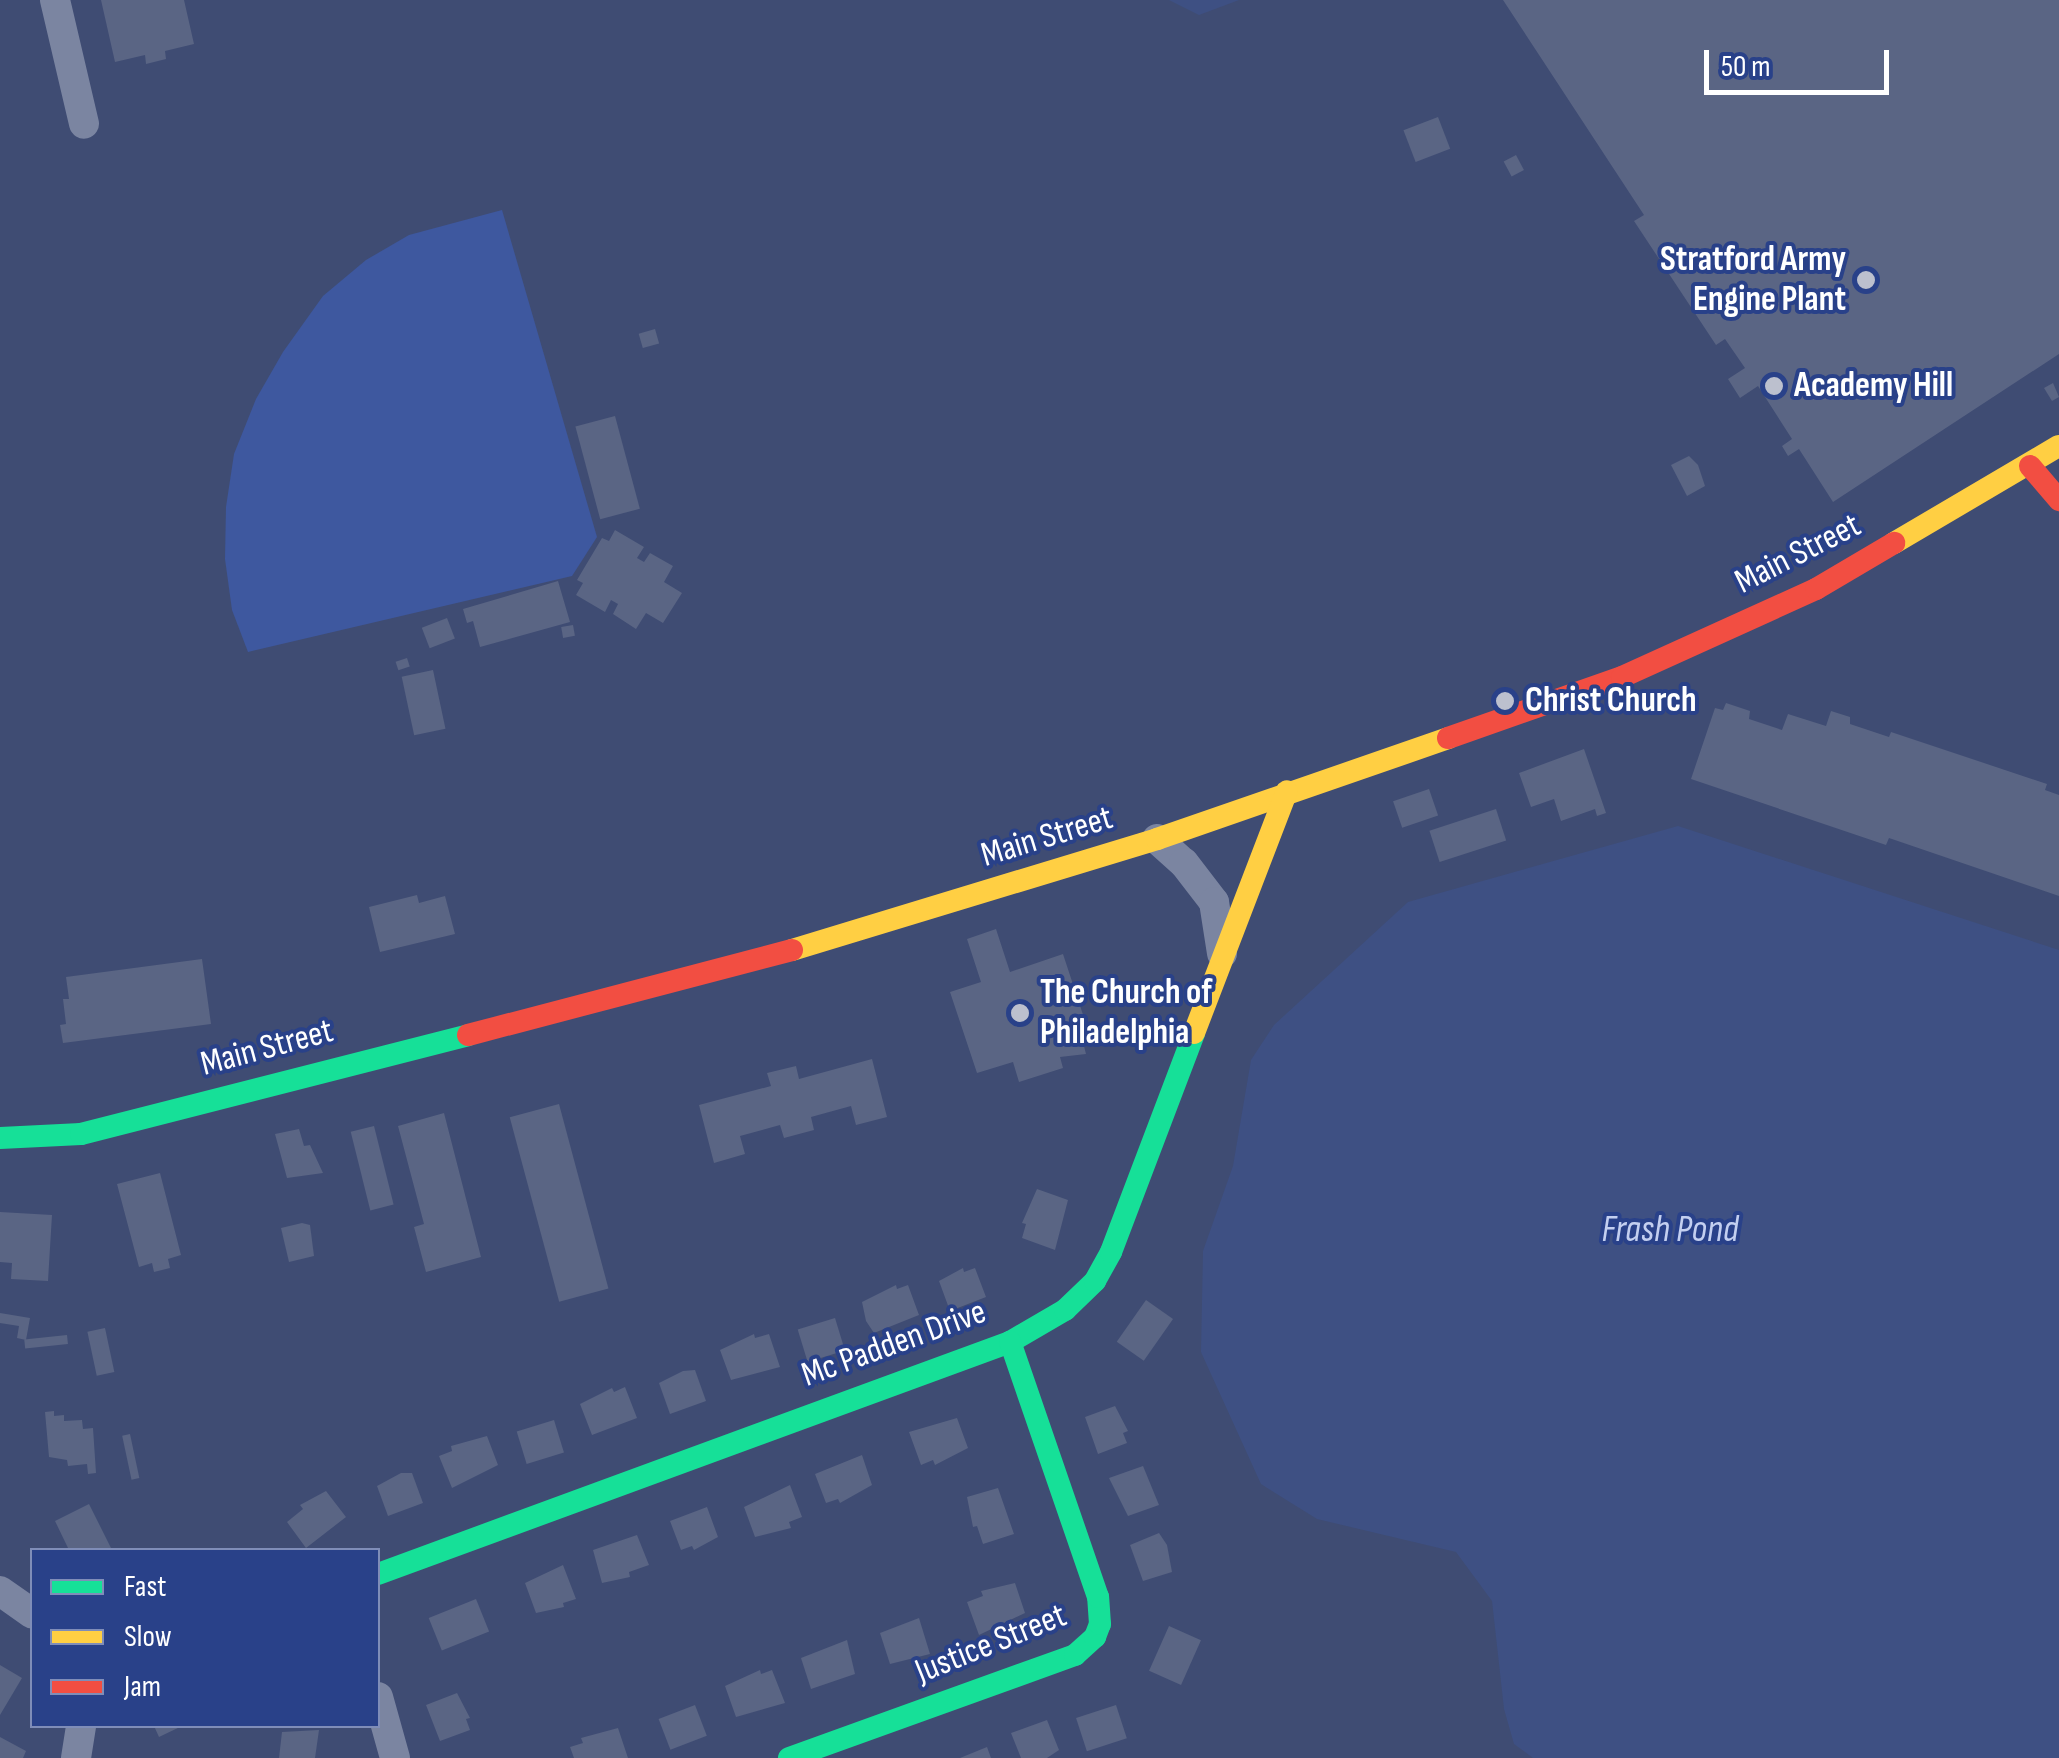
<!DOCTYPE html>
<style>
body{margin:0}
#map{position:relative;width:2059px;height:1758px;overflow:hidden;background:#3f4c73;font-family:"Sofia Sans Condensed",sans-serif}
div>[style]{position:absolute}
.green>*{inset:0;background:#3e589f}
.water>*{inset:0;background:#3e5083}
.building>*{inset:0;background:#5a6584;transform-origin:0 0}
.street>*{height:30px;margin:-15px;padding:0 15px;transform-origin:15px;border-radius:15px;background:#7b85a1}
.fast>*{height:22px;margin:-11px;padding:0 11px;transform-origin:11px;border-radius:11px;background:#16e098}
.slow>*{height:22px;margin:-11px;padding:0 11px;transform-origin:11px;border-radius:11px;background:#ffcf43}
.jam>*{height:22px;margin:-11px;padding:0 11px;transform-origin:11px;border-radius:11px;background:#f24e42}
.dots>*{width:28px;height:28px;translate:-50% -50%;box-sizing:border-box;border:5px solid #294189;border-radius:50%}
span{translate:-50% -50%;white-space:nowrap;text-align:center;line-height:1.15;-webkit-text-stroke:8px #294189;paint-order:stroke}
.poi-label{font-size:35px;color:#fff;font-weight:700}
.right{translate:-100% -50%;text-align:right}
.left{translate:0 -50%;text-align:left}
.street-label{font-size:35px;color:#fff}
.water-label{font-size:38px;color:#c3cff0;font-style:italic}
.legend{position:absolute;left:30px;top:1548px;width:350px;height:180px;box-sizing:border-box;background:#294189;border:2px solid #7f8db8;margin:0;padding:12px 18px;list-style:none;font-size:30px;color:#fff}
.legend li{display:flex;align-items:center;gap:20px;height:50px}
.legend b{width:50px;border:2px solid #7f8db8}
.scale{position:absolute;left:1704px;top:50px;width:185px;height:45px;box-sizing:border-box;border:5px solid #fff;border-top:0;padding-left:12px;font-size:30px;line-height:35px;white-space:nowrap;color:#fff;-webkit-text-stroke:8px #294189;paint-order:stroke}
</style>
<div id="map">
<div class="green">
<div style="clip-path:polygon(502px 210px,597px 537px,572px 576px,248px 652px,232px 610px,225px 559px,226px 507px,234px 454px,256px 399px,283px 352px,323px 296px,366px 260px,409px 235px)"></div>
</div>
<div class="water">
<div style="clip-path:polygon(1169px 0,1239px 0,1199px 15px)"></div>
<div style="clip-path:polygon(1678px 826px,2059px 950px,2059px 1758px,1533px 1758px,1514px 1744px,1504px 1709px,1492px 1601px,1456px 1552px,1317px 1519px,1261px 1484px,1201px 1352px,1203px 1251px,1233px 1166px,1251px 1060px,1274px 1025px,1408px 902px)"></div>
</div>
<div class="building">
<div style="clip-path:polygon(101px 0,184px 0,194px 44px,165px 51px,166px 59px,146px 64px,145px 55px,115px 62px)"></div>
<div style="clip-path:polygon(1503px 0,2059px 0,2059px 354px,1833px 502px,1799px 449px,1788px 456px,1782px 446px,1792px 439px,1758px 386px,1740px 398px,1728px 379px,1745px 368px,1725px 339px,1716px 345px,1634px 221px,1644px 215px)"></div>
<div style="left:1438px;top:117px;width:34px;height:37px;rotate:69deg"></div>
<div style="left:1516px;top:155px;width:17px;height:14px;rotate:62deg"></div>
<div style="left:655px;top:329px;width:15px;height:17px;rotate:74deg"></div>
<div style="clip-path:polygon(2053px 383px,2059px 397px,2052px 401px,2044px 388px)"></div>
<div style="left:615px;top:416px;width:96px;height:41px;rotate:75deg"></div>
<div style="clip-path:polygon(1689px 456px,1698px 465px,1705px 486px,1687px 496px,1671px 465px)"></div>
<div style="clip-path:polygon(615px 530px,644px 547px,637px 558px,644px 562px,650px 553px,673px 566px,664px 582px,682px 593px,663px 623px,646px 613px,636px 629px,613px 614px,618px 604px,611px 600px,605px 612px,576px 595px,583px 583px,577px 580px,602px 538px,609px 541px)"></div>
<div style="clip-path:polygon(558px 581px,570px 622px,480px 647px,473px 621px,467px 623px,463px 609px)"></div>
<div style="left:447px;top:618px;width:22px;height:27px;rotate:69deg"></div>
<div style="left:573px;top:625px;width:11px;height:12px;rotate:80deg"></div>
<div style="left:407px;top:658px;width:9px;height:12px;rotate:72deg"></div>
<div style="left:433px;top:670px;width:60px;height:32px;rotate:78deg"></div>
<div style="clip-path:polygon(1726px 703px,1750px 711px,1749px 719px,1782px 730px,1788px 714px,1826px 726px,1831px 711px,1850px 717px,1850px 724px,1889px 737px,1891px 732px,2047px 784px,2045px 790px,2059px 795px,2059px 896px,1889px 838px,1886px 845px,1691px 779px,1715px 708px,1723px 710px)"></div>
<div style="clip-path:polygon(1584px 749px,1606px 813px,1597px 816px,1595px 809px,1561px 821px,1554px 799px,1531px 807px,1519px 773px)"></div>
<div style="left:1429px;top:789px;width:28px;height:38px;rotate:71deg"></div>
<div style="left:1496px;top:809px;width:33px;height:70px;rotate:72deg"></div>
<div style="clip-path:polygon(417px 895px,419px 903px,445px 896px,455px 934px,380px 952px,369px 907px)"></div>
<div style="clip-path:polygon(996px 929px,1010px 972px,1063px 954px,1091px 1039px,1083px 1042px,1086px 1054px,1060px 1057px,1063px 1068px,1019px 1082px,1013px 1062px,977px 1073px,950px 992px,981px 982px,967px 939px)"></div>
<div style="clip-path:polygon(202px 959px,211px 1024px,63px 1043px,60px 1025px,66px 1024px,63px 999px,69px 999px,66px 977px)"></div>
<div style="clip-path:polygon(872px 1059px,887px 1117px,856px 1125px,851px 1106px,811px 1117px,814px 1130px,784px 1138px,780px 1125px,740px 1136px,745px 1154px,714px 1163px,699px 1105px,771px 1086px,767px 1073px,796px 1066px,799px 1079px)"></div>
<div style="left:559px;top:1104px;width:191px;height:51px;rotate:75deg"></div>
<div style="clip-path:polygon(444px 1113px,481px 1257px,426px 1272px,414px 1227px,424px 1224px,398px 1126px)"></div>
<div style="left:374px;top:1126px;width:81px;height:24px;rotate:76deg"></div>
<div style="clip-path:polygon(299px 1129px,304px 1146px,310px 1145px,323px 1173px,287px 1178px,275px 1134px)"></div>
<div style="clip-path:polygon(160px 1173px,181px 1255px,168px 1259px,170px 1268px,154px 1272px,152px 1263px,139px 1267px,117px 1184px)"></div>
<div style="clip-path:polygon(1037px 1189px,1068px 1200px,1055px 1250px,1022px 1238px,1026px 1224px,1022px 1223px)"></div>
<div style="clip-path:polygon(0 1212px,52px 1215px,48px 1281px,11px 1279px,12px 1263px,0 1262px)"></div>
<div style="clip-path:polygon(302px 1223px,310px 1225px,314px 1256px,289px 1262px,281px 1228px)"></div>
<div style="clip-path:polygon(963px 1268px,964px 1272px,975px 1268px,986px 1297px,950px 1311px,939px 1281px)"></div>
<div style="clip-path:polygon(896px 1285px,897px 1289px,908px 1285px,919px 1315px,874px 1333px,866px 1321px,862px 1302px)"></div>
<div style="left:1146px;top:1300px;width:33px;height:51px;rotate:35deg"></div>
<div style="clip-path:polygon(0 1313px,30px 1318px,26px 1340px,17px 1338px,19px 1326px,0 1323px)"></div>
<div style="left:835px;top:1318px;width:34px;height:39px;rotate:73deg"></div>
<div style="left:105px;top:1328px;width:45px;height:18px;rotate:78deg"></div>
<div style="clip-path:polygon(754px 1334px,755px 1338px,769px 1334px,780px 1367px,731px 1380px,720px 1350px)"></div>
<div style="left:67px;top:1335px;width:9px;height:43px;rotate:84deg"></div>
<div style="clip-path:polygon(695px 1370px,706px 1401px,670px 1414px,659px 1383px,683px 1371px)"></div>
<div style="clip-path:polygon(625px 1387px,637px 1418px,592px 1435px,580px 1404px,612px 1388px,614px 1392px)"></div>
<div style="clip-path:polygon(1115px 1406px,1128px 1431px,1123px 1433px,1127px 1443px,1098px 1454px,1085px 1417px)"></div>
<div style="clip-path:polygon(54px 1411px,54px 1416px,64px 1415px,64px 1421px,82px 1420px,83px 1429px,93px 1428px,96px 1473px,88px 1474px,87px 1464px,68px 1466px,67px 1460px,49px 1457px,45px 1412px)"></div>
<div style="clip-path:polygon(957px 1418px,968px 1448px,935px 1465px,933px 1460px,921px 1465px,909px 1432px)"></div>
<div style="left:554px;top:1420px;width:34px;height:39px;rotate:73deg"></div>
<div style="left:130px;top:1434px;width:45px;height:8px;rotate:78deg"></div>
<div style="clip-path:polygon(487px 1436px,498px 1465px,452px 1488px,439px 1456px,452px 1451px,451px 1446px)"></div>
<div style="clip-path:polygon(862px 1455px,872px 1485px,840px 1503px,838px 1499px,826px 1503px,815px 1474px)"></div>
<div style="clip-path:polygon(1143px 1466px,1159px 1505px,1128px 1516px,1109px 1478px)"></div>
<div style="clip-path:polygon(401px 1473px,412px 1473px,423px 1503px,388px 1516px,377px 1486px)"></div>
<div style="clip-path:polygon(790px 1485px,802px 1517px,789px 1522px,791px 1528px,755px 1537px,744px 1507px)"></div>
<div style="clip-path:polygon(998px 1488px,1014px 1534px,983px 1544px,977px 1526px,973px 1527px,967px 1497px)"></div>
<div style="clip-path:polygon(326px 1491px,346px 1517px,306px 1548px,287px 1522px,303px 1509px,300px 1505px)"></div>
<div style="clip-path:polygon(89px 1504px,112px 1550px,69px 1550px,55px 1521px)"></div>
<div style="clip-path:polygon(707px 1507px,718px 1537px,694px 1550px,692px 1546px,681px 1550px,670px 1521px)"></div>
<div style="clip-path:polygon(1159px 1533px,1167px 1545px,1172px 1572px,1143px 1581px,1130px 1545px)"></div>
<div style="clip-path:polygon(637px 1535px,649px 1565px,629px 1572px,630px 1577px,602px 1583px,593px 1550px)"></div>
<div style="clip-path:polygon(563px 1565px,576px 1599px,563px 1603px,564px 1607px,536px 1613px,525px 1583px)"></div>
<div style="clip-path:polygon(1015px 1583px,1025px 1613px,979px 1635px,967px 1602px,983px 1596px,981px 1591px)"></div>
<div style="left:476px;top:1599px;width:35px;height:51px;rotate:68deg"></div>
<div style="clip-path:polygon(919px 1618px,930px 1654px,890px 1664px,880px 1633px)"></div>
<div style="left:1169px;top:1626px;width:35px;height:49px;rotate:24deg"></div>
<div style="clip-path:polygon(847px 1640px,855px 1674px,811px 1689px,801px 1658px)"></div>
<div style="clip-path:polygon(0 1665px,22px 1678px,0 1715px)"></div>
<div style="clip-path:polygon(760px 1670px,761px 1674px,772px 1670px,785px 1703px,736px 1717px,725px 1686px)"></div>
<div style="clip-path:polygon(457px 1693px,470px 1718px,466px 1719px,470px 1730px,440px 1741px,426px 1705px)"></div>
<div style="left:695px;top:1705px;width:33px;height:39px;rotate:69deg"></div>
<div style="left:1116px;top:1705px;width:35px;height:42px;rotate:72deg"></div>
<div style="clip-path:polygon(1047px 1720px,1059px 1750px,1047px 1758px,1021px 1758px,1011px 1733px)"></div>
<div style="clip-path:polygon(154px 1726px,182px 1726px,159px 1737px)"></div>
<div style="clip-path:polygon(618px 1728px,628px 1758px,574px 1758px,570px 1747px,583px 1743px,581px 1738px)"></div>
<div style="clip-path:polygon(319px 1730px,315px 1758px,279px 1758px,282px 1732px)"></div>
<div style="clip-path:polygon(0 1737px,26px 1751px,23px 1758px,0 1758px)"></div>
<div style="clip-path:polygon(987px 1747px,991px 1758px,960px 1758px)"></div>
</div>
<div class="street">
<div style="left:55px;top:0;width:127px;rotate:76.8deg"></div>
<div style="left:1157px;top:839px;width:36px;rotate:42deg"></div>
<div style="left:1184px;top:863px;width:49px;rotate:52.4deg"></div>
<div style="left:1214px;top:902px;width:52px;rotate:81.1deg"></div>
<div style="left:0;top:1591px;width:39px;rotate:35deg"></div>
<div style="left:378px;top:1697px;width:63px;rotate:74.4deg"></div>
<div style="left:76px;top:1758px;width:32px;rotate:-81deg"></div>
</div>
<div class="fast">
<div style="left:0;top:1138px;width:81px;rotate:-2.8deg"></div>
<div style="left:81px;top:1134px;width:399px;rotate:-14.3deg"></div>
<div style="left:378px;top:1574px;width:673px;rotate:-20.16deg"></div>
<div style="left:1010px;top:1342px;width:64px;rotate:-30.2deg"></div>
<div style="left:1065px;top:1310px;width:42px;rotate:-44deg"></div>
<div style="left:1095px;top:1281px;width:33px;rotate:-61deg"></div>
<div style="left:1111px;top:1252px;width:234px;rotate:-69.2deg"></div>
<div style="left:789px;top:1758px;width:304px;rotate:-19.8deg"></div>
<div style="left:1075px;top:1655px;width:27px;rotate:-42deg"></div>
<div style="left:1095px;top:1637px;width:14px;rotate:-69deg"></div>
<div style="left:1100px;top:1624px;width:27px;rotate:-94deg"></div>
<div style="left:1098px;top:1597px;width:270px;rotate:-109deg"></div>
</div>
<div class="slow">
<div style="left:1894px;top:543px;width:191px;rotate:-30.5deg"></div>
<div style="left:792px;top:950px;width:382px;rotate:-16.9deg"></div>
<div style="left:1157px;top:839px;width:308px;rotate:-19.1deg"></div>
<div style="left:1194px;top:1033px;width:259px;rotate:-69deg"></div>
</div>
<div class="jam">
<div style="left:2030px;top:466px;width:45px;rotate:49.5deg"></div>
<div style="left:1448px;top:738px;width:184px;rotate:-19.3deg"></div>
<div style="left:1622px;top:677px;width:213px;rotate:-24.4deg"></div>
<div style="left:1816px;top:589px;width:91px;rotate:-30.5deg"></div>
<div style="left:468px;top:1035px;width:335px;rotate:-14.7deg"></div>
</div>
<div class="dots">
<div style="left:1866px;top:280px;background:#bcc0ce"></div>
<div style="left:1774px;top:386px;background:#bcc0ce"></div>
<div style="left:1505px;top:701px;background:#bcc0ce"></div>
<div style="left:1020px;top:1013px;background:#bcc0ce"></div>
</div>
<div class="poi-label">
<span class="right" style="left:1846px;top:280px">Stratford Army<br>Engine Plant</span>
<span class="left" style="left:1794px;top:386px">Academy Hill</span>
<span class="left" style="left:1525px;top:701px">Christ Church</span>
<span class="left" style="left:1040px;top:1013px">The Church of<br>Philadelphia</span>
</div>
<div class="street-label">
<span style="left:1798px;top:554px;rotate:-27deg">Main Street</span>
<span style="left:1047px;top:837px;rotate:-17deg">Main Street</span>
<span style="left:267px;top:1048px;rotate:-15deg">Main Street</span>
<span style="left:894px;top:1344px;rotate:-20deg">Mc Padden Drive</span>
<span style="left:991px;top:1644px;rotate:-22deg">Justice Street</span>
</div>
<div class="water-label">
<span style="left:1670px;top:1230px">Frash Pond</span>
</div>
<ul class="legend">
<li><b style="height:12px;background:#16e098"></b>Fast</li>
<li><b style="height:12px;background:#ffcf43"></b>Slow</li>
<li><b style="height:12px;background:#f24e42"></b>Jam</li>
</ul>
<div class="scale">50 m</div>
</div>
